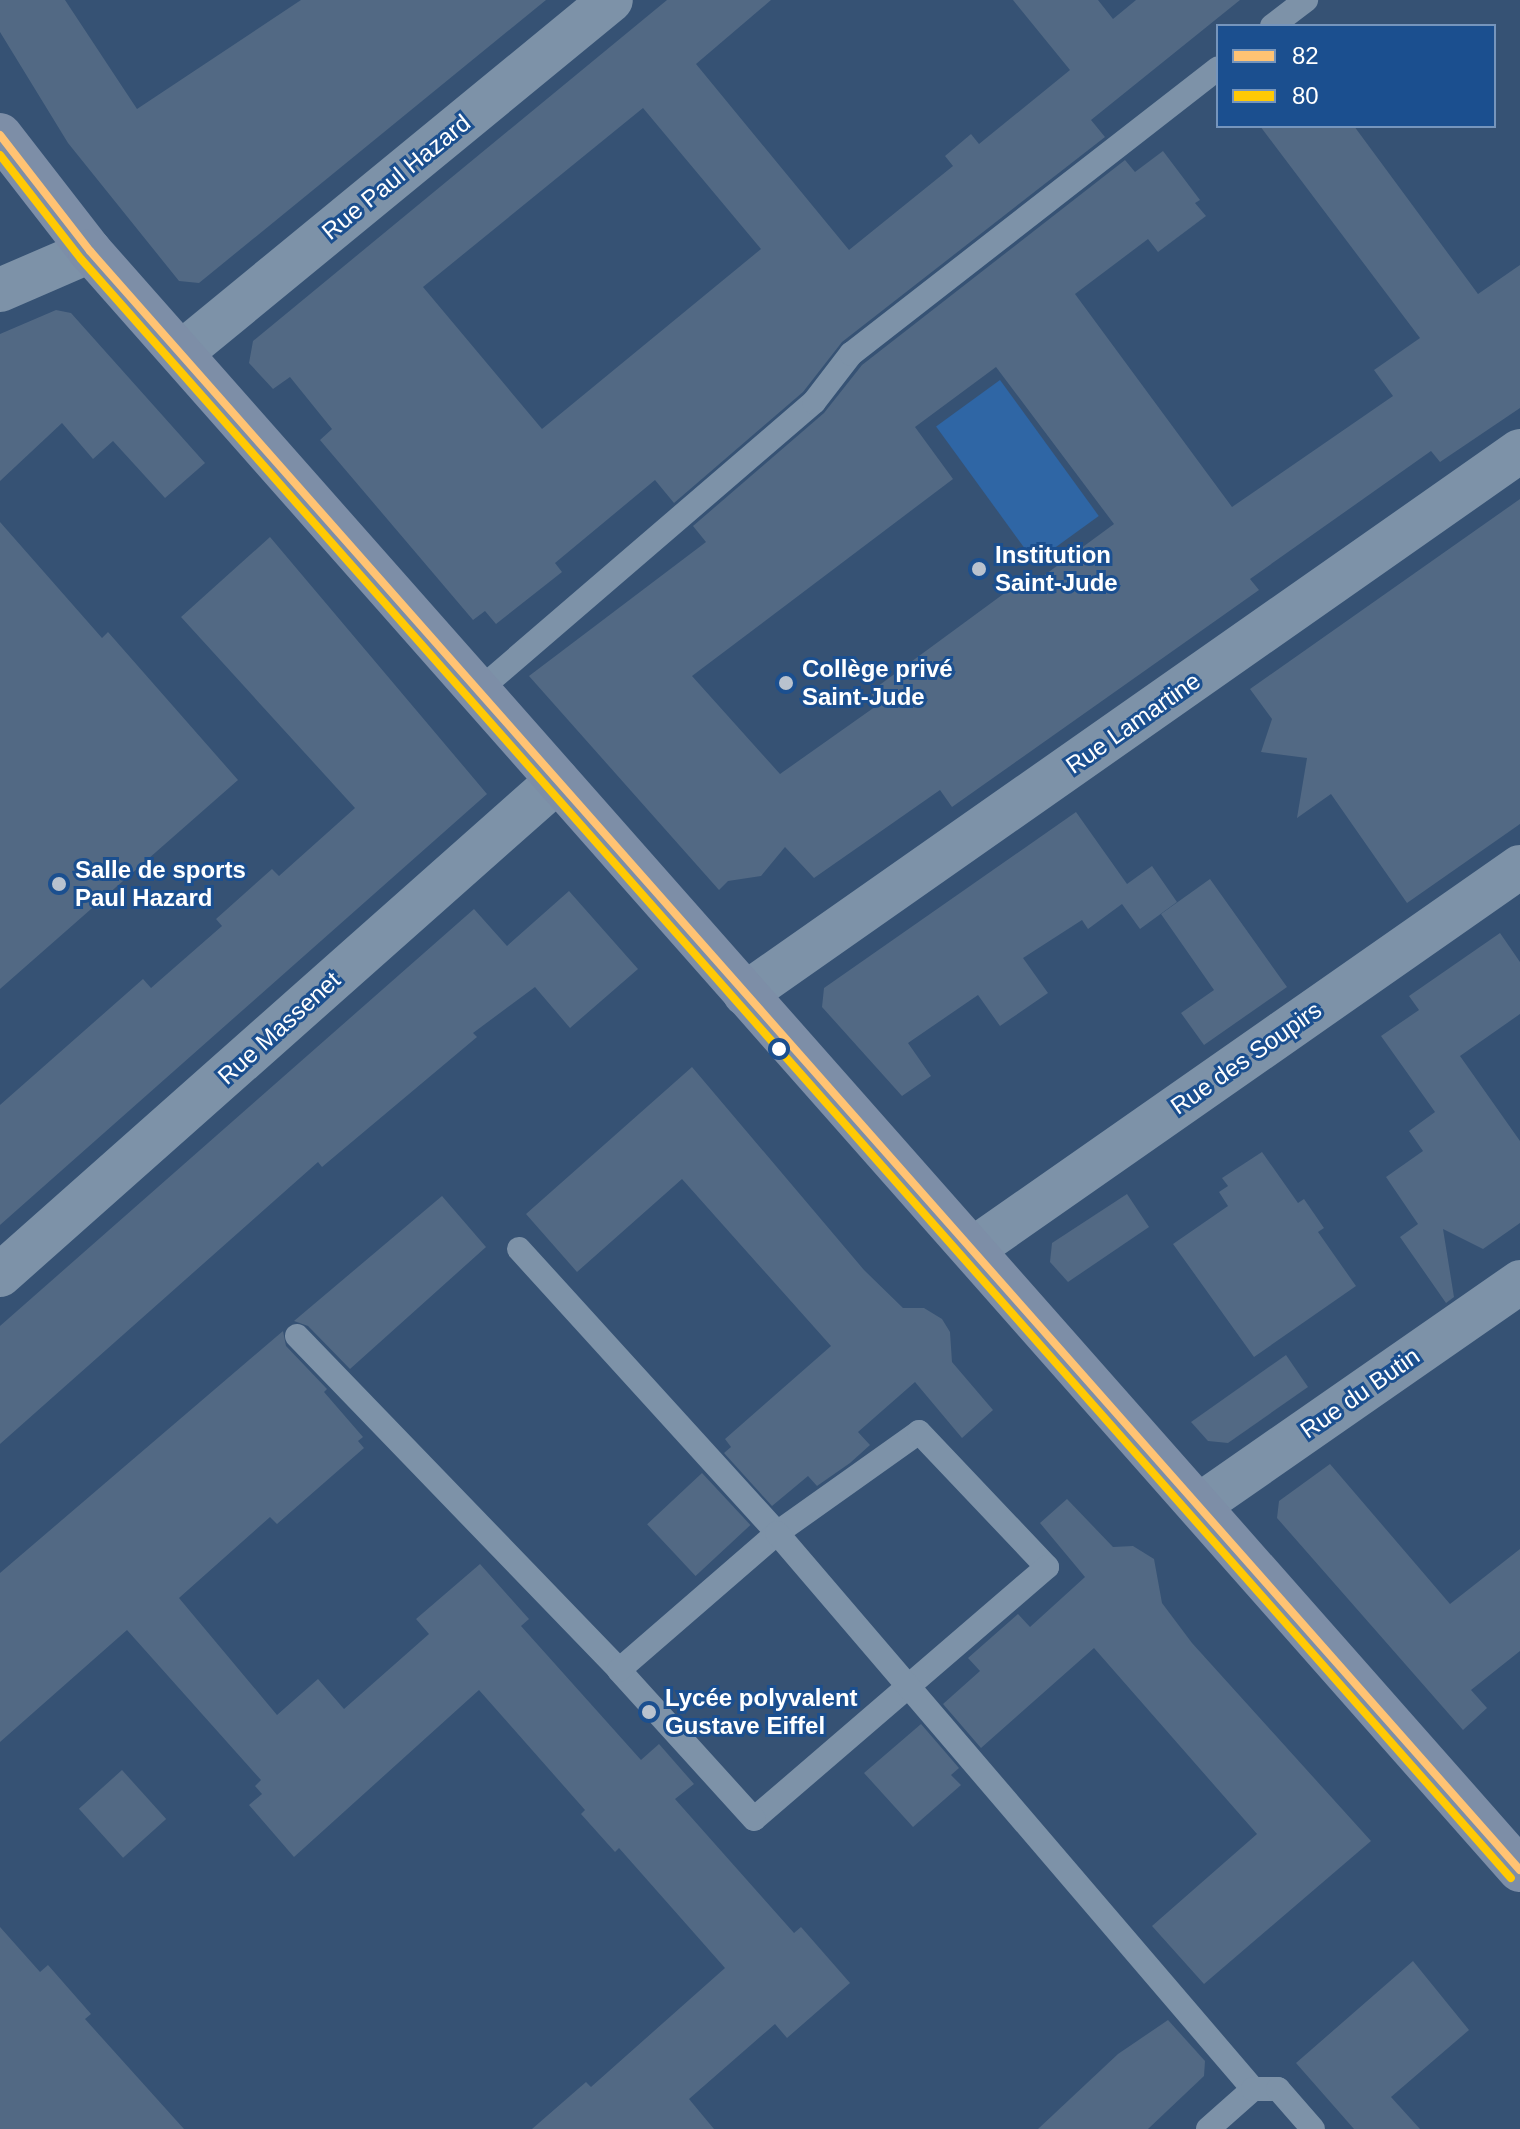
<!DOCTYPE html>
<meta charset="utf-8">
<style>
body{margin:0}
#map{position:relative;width:1520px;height:2129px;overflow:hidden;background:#365274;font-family:Helvetica,sans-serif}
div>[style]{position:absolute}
.green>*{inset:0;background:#2f66a5;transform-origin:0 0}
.building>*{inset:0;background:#526984;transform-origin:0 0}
.lane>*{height:24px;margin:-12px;padding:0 12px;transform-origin:12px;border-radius:12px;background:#7d92a8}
.street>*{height:44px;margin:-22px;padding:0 22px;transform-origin:22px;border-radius:22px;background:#7d92a8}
.primary>*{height:44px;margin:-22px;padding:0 22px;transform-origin:22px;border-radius:22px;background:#7d8ea7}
.bus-1>*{height:8px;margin:-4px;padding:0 4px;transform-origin:4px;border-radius:4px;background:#ffc373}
.bus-2>*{height:8px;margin:-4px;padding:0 4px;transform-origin:4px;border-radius:4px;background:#ffc904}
.dots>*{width:22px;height:22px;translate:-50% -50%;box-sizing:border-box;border:4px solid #1b4f8f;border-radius:50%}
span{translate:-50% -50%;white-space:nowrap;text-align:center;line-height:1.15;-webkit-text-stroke:6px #1b4f8f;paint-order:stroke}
.street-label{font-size:24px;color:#fff}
.poi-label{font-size:24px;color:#fff;font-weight:700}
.left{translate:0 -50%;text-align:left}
.legend{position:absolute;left:1216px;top:24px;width:280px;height:104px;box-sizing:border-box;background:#1b4f8f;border:2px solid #7695bc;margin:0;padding:10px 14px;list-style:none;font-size:24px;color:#fff}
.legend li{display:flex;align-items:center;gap:16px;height:40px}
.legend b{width:40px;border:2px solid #7695bc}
</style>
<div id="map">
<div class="green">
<div style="left:1000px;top:380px;width:168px;height:79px;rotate:54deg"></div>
</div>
<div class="building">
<div style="clip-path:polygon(0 0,65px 0,137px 109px,301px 0,546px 0,199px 283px,179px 281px,68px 143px,0 32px)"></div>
<div style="clip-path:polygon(evenodd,667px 0,771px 0,696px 64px,849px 250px,953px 166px,945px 156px,971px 134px,979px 144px,1070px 70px,1013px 0,1098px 0,1113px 19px,1136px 0,1240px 0,1091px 120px,1105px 137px,842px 342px,803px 392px,674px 503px,655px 480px,555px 563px,562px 572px,496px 624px,485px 611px,473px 620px,320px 440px,332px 429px,290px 377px,273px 389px,249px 363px,253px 341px,667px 0,643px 108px,761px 249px,542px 429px,423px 287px,643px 108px)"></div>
<div style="clip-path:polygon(evenodd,1260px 126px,1354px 126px,1478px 294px,1520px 265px,1520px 408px,1440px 462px,1431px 451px,1250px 579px,1259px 590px,952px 807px,940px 790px,814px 878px,785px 847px,761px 876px,728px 881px,719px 890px,529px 676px,706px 542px,693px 526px,824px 413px,862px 365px,1125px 160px,1135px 172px,1163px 151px,1200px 200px,1195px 203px,1206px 216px,1158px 252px,1148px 239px,1075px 294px,1232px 507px,1393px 396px,1374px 370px,1420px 338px,1260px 126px,996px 367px,1114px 524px,1031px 585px,1025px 578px,870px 692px,879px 704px,780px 774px,692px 676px,953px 479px,915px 427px,996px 367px)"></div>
<div style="clip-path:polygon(56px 310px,71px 313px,205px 463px,165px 498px,113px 441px,93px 459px,62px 423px,0 481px,0 334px)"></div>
<div style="clip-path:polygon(1520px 499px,1520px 824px,1407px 903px,1331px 794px,1297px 818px,1307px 758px,1261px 752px,1272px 719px,1250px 689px)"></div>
<div style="clip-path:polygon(0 522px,102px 638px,108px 632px,238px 780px,0 989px)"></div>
<div style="clip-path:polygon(270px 537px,487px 794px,0 1225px,0 1105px,143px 979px,151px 988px,222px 926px,216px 919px,272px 869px,279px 876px,355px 808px,181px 617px)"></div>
<div style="clip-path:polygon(1076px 812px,1127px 884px,1152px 866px,1177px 902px,1140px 929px,1122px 904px,1088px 929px,1082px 920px,1023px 958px,1048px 993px,1000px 1026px,978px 995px,908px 1043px,931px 1076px,902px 1096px,822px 1007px,824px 988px)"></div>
<div style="clip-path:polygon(1210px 879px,1287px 987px,1204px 1045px,1181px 1013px,1214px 990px,1161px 914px)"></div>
<div style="clip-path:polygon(569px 891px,638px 969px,570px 1028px,535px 987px,473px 1033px,477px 1037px,322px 1167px,318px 1162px,0 1444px,0 1326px,474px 909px,507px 946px)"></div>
<div style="clip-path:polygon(1500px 933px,1520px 962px,1520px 1014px,1460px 1056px,1520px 1141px,1520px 1223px,1483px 1249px,1443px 1229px,1454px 1297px,1446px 1303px,1400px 1237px,1418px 1224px,1386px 1177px,1423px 1151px,1409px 1131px,1435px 1112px,1381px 1036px,1419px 1010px,1409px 996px)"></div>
<div style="clip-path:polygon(692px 1067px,864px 1270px,903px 1308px,924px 1308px,942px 1319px,950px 1332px,952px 1362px,993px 1410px,962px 1438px,915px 1382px,858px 1432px,870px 1445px,850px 1463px,817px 1486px,808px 1476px,772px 1506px,724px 1453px,731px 1447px,725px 1439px,831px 1346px,682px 1179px,577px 1272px,526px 1214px)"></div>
<div style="clip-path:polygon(1262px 1152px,1298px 1203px,1304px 1199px,1324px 1228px,1318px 1232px,1356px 1286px,1254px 1357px,1173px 1244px,1228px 1206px,1219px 1192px,1228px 1186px,1222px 1178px)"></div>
<div style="clip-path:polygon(1127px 1194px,1149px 1227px,1068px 1282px,1050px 1262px,1052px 1243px)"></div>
<div style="clip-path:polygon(442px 1196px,486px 1247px,350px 1369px,308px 1326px,294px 1321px)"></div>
<div style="clip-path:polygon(283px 1331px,286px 1346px,327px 1389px,324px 1392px,363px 1437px,358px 1441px,364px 1448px,277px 1524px,270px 1517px,179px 1598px,277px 1715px,318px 1679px,344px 1709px,429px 1634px,416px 1619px,480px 1564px,529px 1619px,521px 1626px,641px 1760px,659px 1744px,694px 1784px,675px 1799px,794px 1933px,801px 1927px,850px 1983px,787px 2038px,775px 2024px,689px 2099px,714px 2129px,532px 2129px,586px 2082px,591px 2087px,725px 1968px,619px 1848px,615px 1852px,581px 1814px,585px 1810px,479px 1690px,294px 1857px,249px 1805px,262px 1794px,255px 1786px,261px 1780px,127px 1630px,0 1742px,0 1573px)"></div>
<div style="clip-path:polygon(1286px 1355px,1308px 1387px,1228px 1443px,1208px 1441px,1191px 1422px)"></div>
<div style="clip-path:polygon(1330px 1464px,1450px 1604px,1520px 1549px,1520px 1651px,1471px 1690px,1487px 1708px,1463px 1730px,1277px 1518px,1279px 1501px)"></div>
<div style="left:702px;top:1473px;width:71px;height:75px;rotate:47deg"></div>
<div style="clip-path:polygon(1067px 1499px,1113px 1547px,1133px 1546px,1154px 1559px,1162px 1603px,1192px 1643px,1371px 1841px,1204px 1984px,1152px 1926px,1257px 1834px,1094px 1648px,981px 1748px,943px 1704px,980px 1671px,968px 1658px,1018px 1614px,1030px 1627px,1085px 1577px,1040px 1523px)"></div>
<div style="clip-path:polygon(921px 1724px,959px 1768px,951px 1775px,961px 1785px,913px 1827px,864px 1773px)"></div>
<div style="left:122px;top:1770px;width:66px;height:58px;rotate:48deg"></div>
<div style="clip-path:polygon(0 1927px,40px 1972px,48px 1965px,91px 2014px,85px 2019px,184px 2129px,0 2129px)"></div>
<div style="clip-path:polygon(1413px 1961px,1469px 2030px,1391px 2097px,1420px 2129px,1354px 2129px,1296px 2063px)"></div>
<div style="clip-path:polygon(1168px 2020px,1205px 2061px,1204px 2076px,1148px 2129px,1038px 2129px,1118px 2054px)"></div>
</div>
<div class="lane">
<div style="left:1272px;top:26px;width:43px;rotate:-37.4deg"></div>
<div style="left:478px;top:691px;width:443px;rotate:-40.7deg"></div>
<div style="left:814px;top:402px;width:61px;rotate:-52.4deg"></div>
<div style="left:851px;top:354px;width:465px;rotate:-37.9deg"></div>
<div style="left:519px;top:1249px;width:384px;rotate:47.7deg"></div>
<div style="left:777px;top:1533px;width:174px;rotate:-35.4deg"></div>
<div style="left:919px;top:1432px;width:186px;rotate:46.5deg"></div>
<div style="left:1047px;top:1567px;width:386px;rotate:139.3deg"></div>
<div style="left:754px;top:1819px;width:201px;rotate:-132.2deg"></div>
<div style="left:297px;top:1336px;width:464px;rotate:46deg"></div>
<div style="left:619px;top:1670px;width:209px;rotate:-40.9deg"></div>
<div style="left:777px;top:1533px;width:732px;rotate:49.43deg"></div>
<div style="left:1208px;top:2129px;width:60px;rotate:-41.6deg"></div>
<div style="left:1253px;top:2089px;width:25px"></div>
<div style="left:1278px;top:2089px;width:53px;rotate:48.8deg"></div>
</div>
<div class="street">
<div style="left:0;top:290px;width:98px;rotate:-23.4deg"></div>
<div style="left:181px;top:353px;width:556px;rotate:-39.38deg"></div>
<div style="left:745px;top:994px;width:946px;rotate:-35.02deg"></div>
<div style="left:973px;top:1249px;width:667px;rotate:-34.93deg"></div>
<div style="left:0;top:1275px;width:745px;rotate:-41.57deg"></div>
<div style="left:1201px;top:1504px;width:389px;rotate:-34.8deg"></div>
</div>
<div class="primary">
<div style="left:0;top:135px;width:147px;rotate:52.2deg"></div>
<div style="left:90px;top:251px;width:2160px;rotate:48.55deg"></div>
</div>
<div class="bus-1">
<div style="left:0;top:135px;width:147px;rotate:52.2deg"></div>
<div style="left:90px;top:251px;width:2160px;rotate:48.55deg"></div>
</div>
<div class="bus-2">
<div style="left:0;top:155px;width:132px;rotate:52.1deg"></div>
<div style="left:81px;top:259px;width:2160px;rotate:48.55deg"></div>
</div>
<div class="dots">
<div style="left:979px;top:569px;background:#b9c2ce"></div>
<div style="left:786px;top:683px;background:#b9c2ce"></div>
<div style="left:59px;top:884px;background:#b9c2ce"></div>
<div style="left:779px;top:1049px;background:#fff"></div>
<div style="left:649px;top:1712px;background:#b9c2ce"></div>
</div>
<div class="street-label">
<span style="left:396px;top:177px;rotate:-39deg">Rue Paul Hazard</span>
<span style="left:1133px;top:723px;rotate:-35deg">Rue Lamartine</span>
<span style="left:279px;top:1028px;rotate:-42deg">Rue Massenet</span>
<span style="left:1246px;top:1058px;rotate:-35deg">Rue des Soupirs</span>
<span style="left:1360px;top:1393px;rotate:-35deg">Rue du Butin</span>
</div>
<div class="poi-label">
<span class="left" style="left:995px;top:569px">Institution<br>Saint-Jude</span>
<span class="left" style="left:802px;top:683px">Collège privé<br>Saint-Jude</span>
<span class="left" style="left:75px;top:884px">Salle de sports<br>Paul Hazard</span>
<span class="left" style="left:665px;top:1712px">Lycée polyvalent<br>Gustave Eiffel</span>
</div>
<ul class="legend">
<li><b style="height:10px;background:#ffc373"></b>82</li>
<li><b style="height:10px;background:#ffc904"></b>80</li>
</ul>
</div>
